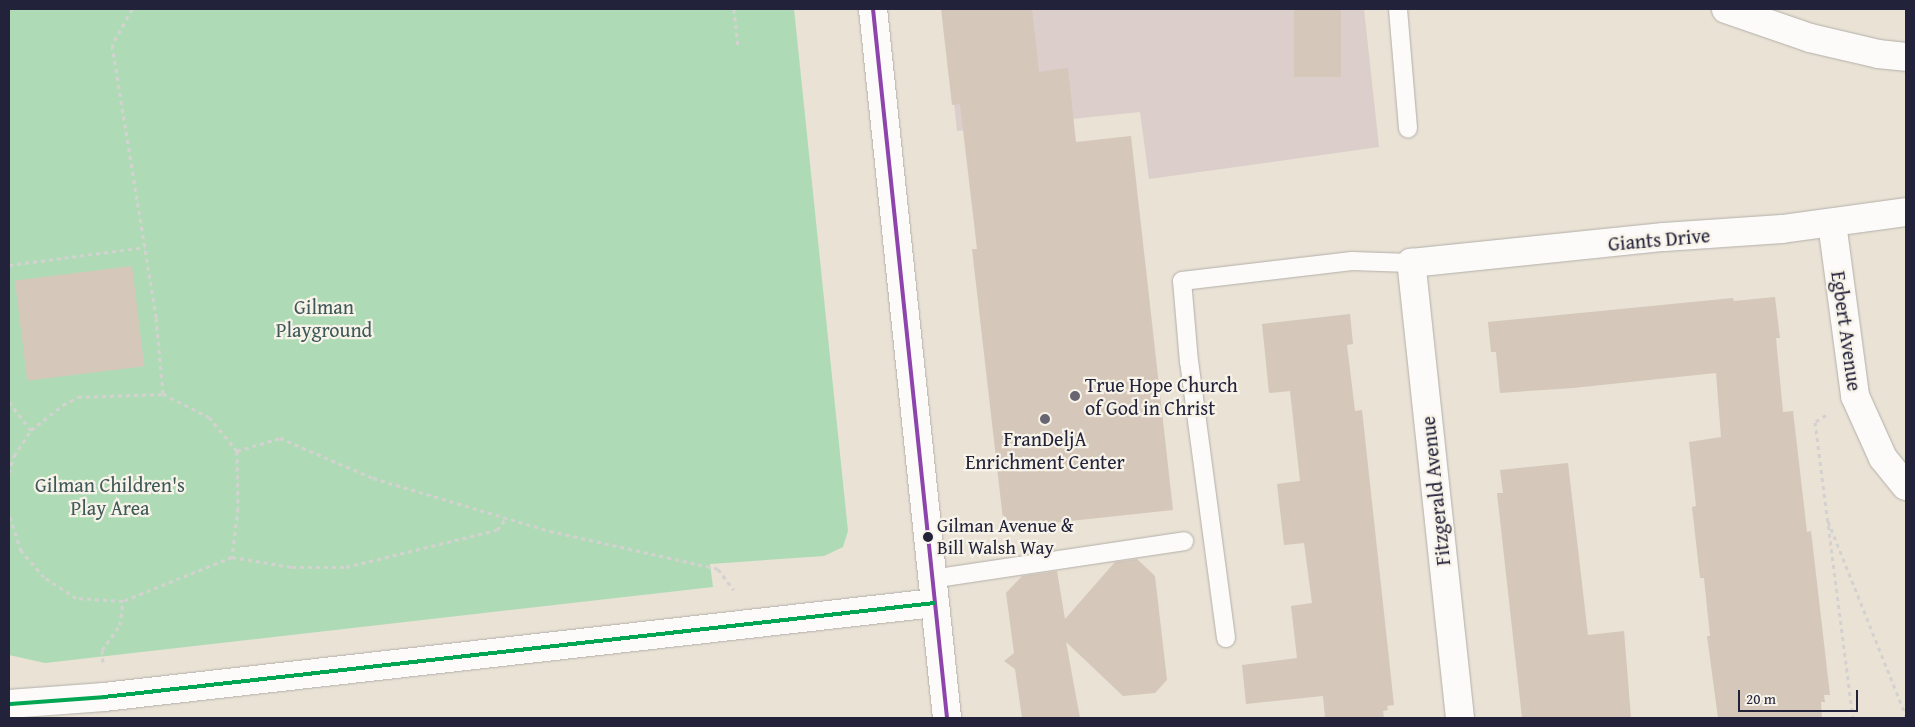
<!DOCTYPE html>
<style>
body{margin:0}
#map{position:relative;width:1915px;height:727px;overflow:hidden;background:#e9e2d5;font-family:"Gentium Book Plus",serif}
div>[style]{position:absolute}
.industrial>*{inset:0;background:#dccecb}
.green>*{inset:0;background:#aedbb5}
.building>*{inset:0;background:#d5c7ba;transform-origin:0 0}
.path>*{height:3px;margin-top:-1.5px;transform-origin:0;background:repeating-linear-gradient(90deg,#d3d2d0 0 4px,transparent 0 8px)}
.roads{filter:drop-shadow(0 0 1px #b4afaa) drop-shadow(0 0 1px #b4afaa)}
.service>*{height:18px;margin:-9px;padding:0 9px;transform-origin:9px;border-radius:9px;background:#fcfbf9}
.minor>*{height:28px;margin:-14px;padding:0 14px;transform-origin:14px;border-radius:14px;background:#fcfbf9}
.tertiary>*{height:28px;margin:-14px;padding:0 14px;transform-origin:14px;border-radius:14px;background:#fcfbf9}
.bus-1>*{height:4px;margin:-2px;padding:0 2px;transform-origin:2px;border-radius:2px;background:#8e44ad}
.bus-2>*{height:4px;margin:-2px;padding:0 2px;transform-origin:2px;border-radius:2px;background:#00a651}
.dots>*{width:14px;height:14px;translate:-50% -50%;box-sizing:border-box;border:2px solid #f7f3e8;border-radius:50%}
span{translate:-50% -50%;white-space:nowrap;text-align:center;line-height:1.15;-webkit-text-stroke:4.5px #f7f3e8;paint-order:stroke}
.bus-label{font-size:19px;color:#22223b}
.left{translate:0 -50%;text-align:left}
.street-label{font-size:20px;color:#22223b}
.park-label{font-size:20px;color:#3d5858}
.poi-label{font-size:20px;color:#22223b}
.frame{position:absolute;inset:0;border:10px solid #22223b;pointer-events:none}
.scale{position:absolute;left:1738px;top:690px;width:120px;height:22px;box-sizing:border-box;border:2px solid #22223b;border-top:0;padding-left:6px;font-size:15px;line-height:18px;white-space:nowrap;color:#22223b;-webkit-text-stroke:4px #f7f3e8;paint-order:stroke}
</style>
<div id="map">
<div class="industrial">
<div style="clip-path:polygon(944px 9px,1364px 9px,1379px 147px,1149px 179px,1140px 112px,957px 131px)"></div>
</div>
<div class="green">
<div style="clip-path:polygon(9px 9px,794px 9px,848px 531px,843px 547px,824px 556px,710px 564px,713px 587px,45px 663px,9px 655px)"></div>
</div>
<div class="building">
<div style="clip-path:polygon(941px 9px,1032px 9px,1039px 72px,1068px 68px,1076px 142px,1131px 136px,1173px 510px,1004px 528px,972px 249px,977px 249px,960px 104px,952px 105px)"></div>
<div style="left:1294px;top:9px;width:47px;height:68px"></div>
<div style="left:132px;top:266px;width:101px;height:118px;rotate:83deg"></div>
<div style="clip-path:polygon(1775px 297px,1780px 338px,1776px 338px,1783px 412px,1793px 411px,1807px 532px,1811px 531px,1830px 695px,1824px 695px,1825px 702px,1821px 702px,1822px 718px,1718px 718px,1707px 636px,1710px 636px,1704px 578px,1700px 578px,1692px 507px,1696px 506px,1689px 442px,1721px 437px,1716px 373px,1573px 388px,1500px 393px,1496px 352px,1491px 352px,1488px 322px,1733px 298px,1734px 301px)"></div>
<div style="clip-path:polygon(1350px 314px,1353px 344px,1347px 345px,1355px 411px,1362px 410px,1394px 705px,1387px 706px,1388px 710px,1383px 711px,1384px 718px,1325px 718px,1323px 696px,1246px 704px,1242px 665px,1297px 658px,1291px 606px,1312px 603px,1304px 543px,1284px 545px,1277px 484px,1300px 481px,1290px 391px,1269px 393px,1262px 324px)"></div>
<div style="clip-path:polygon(1568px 463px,1588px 635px,1624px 631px,1631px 718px,1522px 718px,1497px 493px,1503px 493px,1500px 470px)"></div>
<div style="clip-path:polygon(1137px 559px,1155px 576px,1167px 680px,1155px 693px,1123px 696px,1066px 642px,1080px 718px,1022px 718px,1015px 669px,1004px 661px,1014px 653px,1006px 593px,1022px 576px,1057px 571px,1065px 619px,1115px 562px)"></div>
</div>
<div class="path">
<div style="left:132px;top:9px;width:41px;rotate:119.1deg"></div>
<div style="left:112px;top:45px;width:277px;rotate:80.8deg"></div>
<div style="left:156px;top:318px;width:76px;rotate:84.7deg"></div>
<div style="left:734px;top:9px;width:38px;rotate:84deg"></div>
<div style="left:9px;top:265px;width:137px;rotate:-7.5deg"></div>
<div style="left:9px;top:402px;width:36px;rotate:52deg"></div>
<div style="left:1826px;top:415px;width:13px;rotate:148deg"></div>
<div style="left:1815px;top:422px;width:298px;rotate:82.7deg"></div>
<div style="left:237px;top:451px;width:45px;rotate:-16.8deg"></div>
<div style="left:280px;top:438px;width:101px;rotate:23.3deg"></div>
<div style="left:373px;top:478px;width:185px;rotate:16.7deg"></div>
<div style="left:550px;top:531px;width:172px;rotate:12.7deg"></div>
<div style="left:718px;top:569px;width:26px;rotate:53deg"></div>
<div style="left:9px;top:473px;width:18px;rotate:-74deg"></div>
<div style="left:14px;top:456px;width:31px;rotate:-57deg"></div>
<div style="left:31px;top:430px;width:41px;rotate:-38deg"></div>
<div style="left:63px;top:405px;width:17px;rotate:-28deg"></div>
<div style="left:78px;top:397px;width:85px;rotate:-2deg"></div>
<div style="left:163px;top:394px;width:51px;rotate:26.6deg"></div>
<div style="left:209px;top:417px;width:44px;rotate:50.5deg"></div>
<div style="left:237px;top:451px;width:57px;rotate:89deg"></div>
<div style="left:238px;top:508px;width:49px;rotate:97deg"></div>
<div style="left:232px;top:557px;width:118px;rotate:158deg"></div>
<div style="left:123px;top:601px;width:47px;rotate:-176.3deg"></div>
<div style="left:76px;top:598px;width:38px;rotate:-147deg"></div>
<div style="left:44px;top:577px;width:35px;rotate:-131deg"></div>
<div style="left:21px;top:551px;width:39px;rotate:-108deg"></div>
<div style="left:1828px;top:521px;width:210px;rotate:68.2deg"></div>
<div style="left:232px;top:557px;width:61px;rotate:9.5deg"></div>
<div style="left:292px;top:567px;width:54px"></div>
<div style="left:346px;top:567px;width:155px;rotate:-13.8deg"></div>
<div style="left:497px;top:530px;width:15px;rotate:-53deg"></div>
<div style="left:103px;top:662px;width:12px;rotate:-95deg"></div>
<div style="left:102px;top:650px;width:31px;rotate:-54deg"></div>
<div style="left:120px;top:625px;width:24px;rotate:-83deg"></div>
</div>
<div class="roads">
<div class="service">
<div style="left:1398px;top:9px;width:120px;rotate:85.2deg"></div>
<div style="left:931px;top:579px;width:256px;rotate:-8.5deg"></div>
<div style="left:1226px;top:638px;width:278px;rotate:-97.6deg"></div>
<div style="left:1189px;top:362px;width:81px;rotate:-94.9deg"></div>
<div style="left:1182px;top:281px;width:171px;rotate:-6.7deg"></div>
<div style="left:1352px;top:261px;width:59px;rotate:1.9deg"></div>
</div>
<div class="minor">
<div style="left:1726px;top:9px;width:89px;rotate:19deg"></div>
<div style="left:1810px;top:38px;width:70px;rotate:13.2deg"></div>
<div style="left:1878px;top:54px;width:28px;rotate:6deg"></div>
<div style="left:1832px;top:223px;width:175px;rotate:82.4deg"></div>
<div style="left:1855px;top:396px;width:68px;rotate:65.7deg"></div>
<div style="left:1883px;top:458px;width:36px;rotate:51deg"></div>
<div style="left:9px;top:704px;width:95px;rotate:-4.2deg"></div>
<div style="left:104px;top:697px;width:835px;rotate:-6.46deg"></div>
<div style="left:1460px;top:718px;width:458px;rotate:-96.1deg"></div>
<div style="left:1411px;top:263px;width:254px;rotate:-5.9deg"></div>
<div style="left:1664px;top:237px;width:118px;rotate:-3.9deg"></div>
<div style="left:1782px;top:229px;width:125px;rotate:-7.8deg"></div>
</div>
<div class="tertiary">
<div style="left:873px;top:9px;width:713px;rotate:84.04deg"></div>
</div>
</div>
<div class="bus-1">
<div style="left:873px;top:9px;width:713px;rotate:84.04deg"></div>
</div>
<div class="bus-2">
<div style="left:9px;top:704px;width:95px;rotate:-4.2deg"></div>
<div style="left:104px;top:697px;width:835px;rotate:-6.46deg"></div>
</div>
<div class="dots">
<div style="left:1075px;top:396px;background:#686571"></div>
<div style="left:1045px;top:419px;background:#686571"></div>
<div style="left:928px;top:537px;background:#22223b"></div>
</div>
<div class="bus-label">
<span class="left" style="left:937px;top:537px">Gilman Avenue &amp;<br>Bill Walsh Way</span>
</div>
<div class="street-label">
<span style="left:1659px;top:239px;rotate:-5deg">Giants Drive</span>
<span style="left:1847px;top:331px;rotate:82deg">Egbert Avenue</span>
<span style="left:1435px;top:491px;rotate:-96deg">Fitzgerald Avenue</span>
</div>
<div class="park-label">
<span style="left:324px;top:318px">Gilman<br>Playground</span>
<span style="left:110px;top:496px">Gilman Children's<br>Play Area</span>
</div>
<div class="poi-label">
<span class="left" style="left:1085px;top:396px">True Hope Church<br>of God in Christ</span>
<span style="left:1045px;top:450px">FranDeljA<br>Enrichment Center</span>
</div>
<div class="frame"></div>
<div class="scale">20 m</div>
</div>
